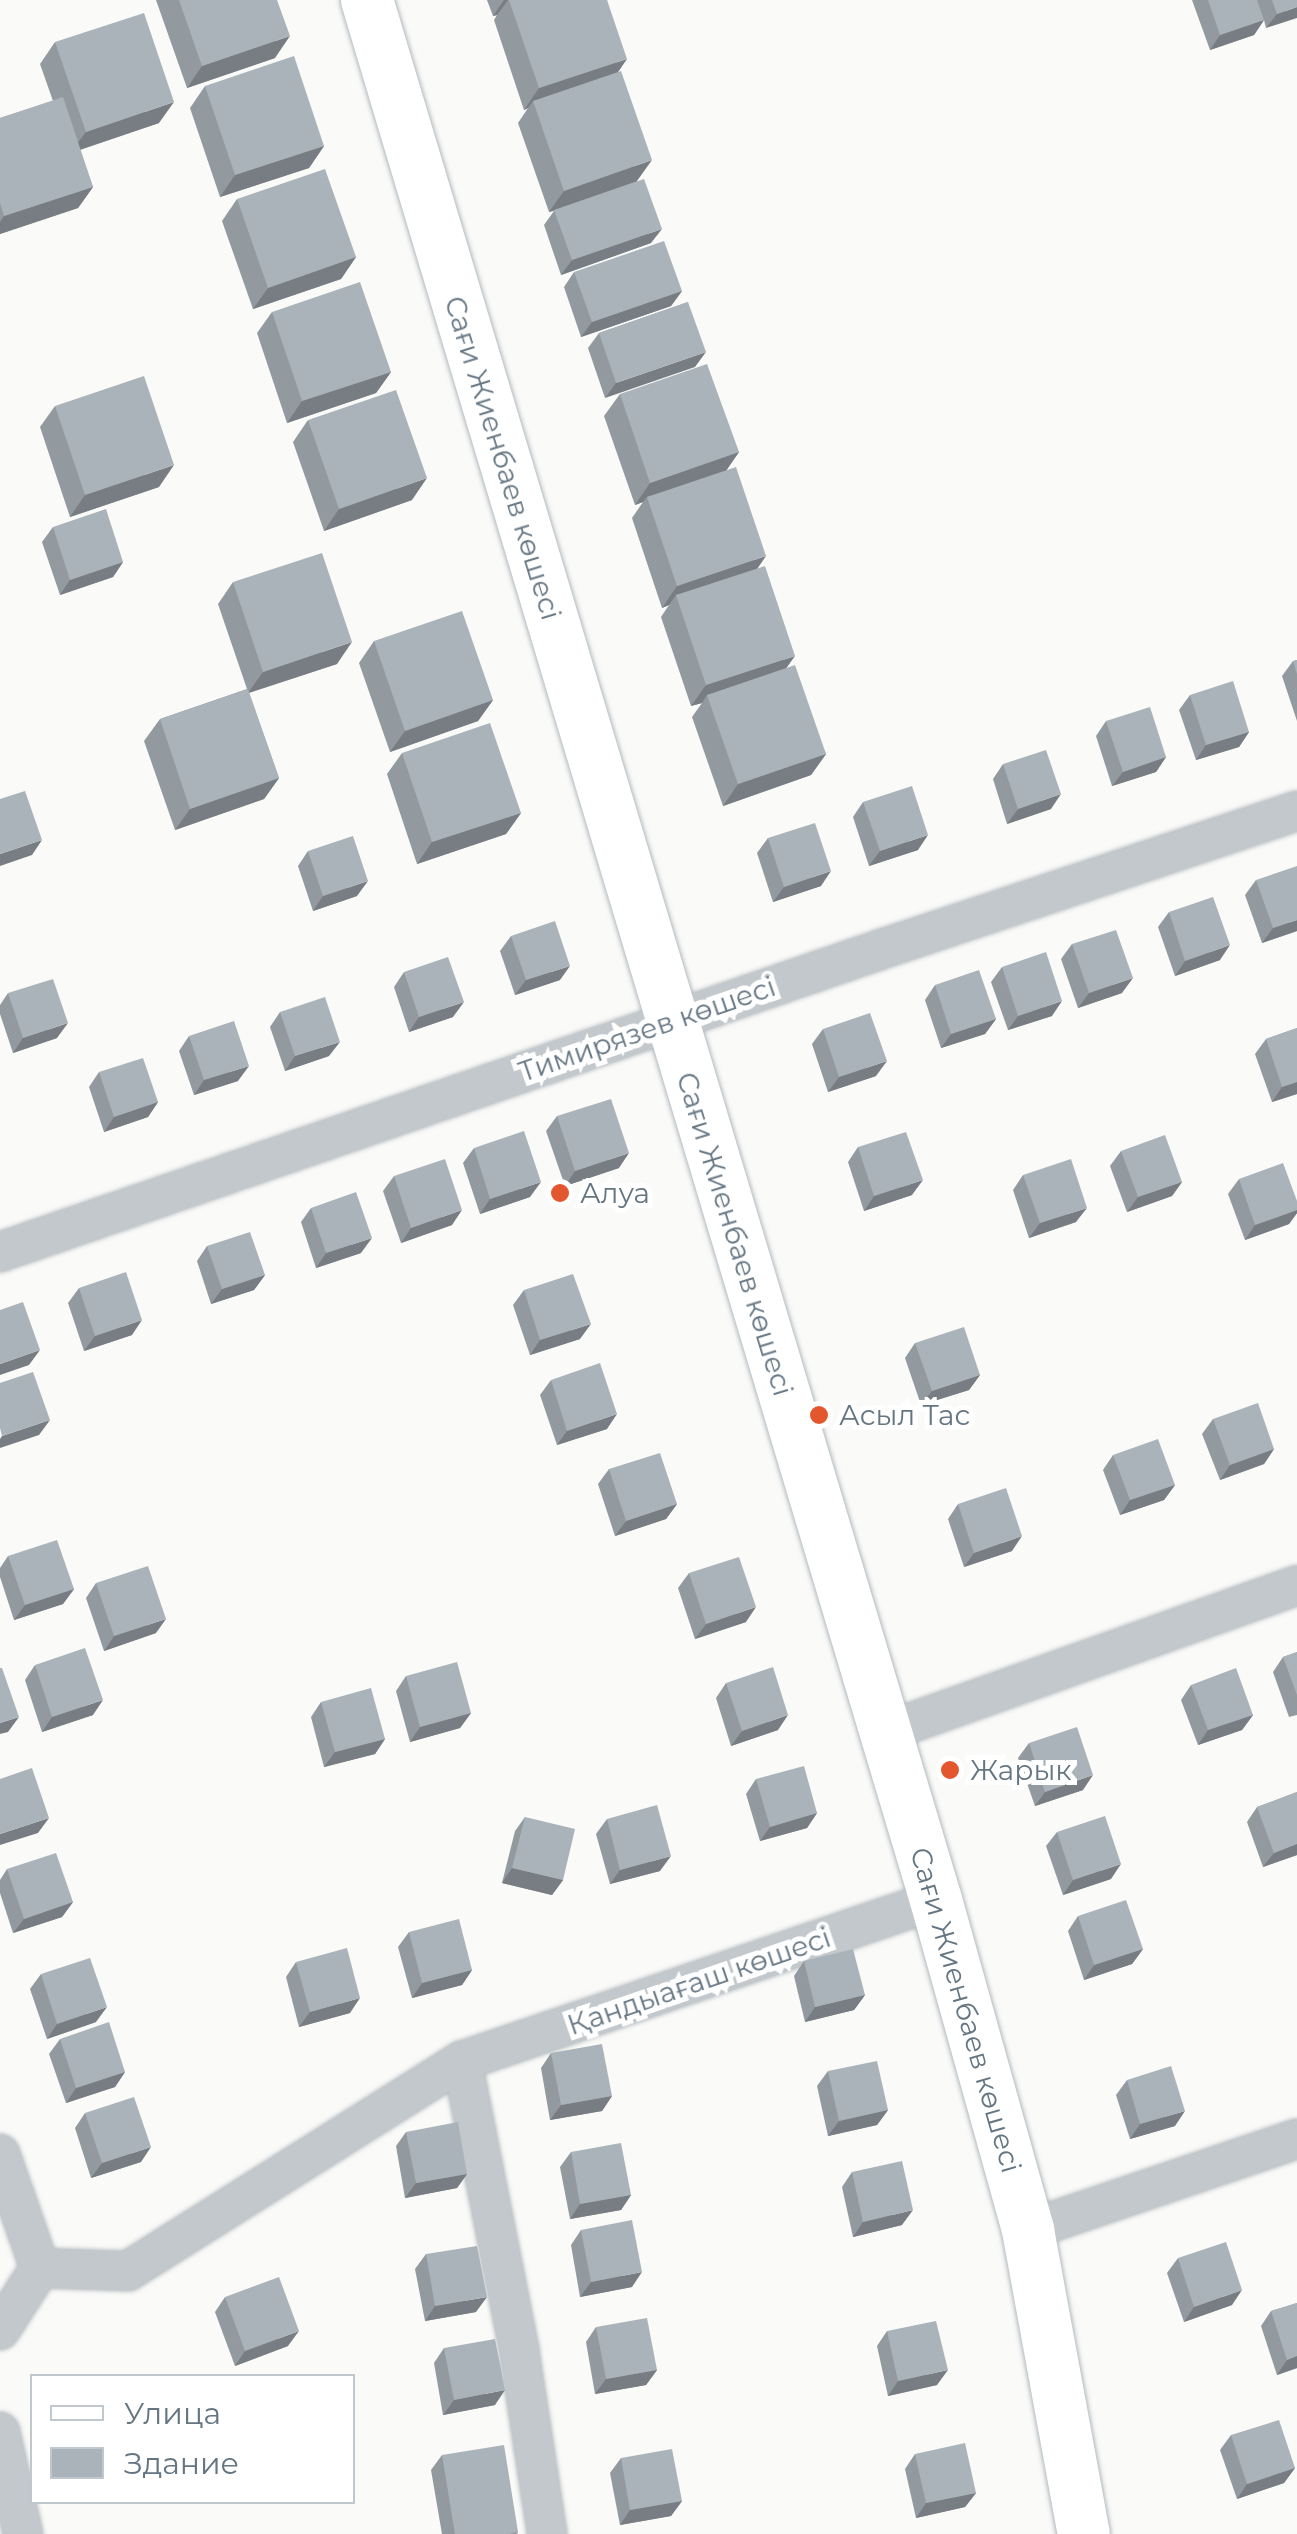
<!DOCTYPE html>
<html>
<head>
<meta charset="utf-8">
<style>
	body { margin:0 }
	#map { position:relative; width:1297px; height:2534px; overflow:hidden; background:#fafaf8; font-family:Montserrat,sans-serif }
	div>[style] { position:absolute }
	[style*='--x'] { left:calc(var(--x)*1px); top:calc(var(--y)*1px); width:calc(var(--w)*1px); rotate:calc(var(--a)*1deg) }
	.roads { filter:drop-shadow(0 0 2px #b3babf) drop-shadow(0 0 2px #b3babf) }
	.street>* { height:38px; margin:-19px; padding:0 19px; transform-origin:19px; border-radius:19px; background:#c3c8cc }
	.secondary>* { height:52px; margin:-26px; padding:0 26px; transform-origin:26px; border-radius:26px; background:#fff }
	.wall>* { inset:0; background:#929a9f }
	.shaded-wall>* { inset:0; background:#777d82 }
	.building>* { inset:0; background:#aab3b9 }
	.dots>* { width:28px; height:28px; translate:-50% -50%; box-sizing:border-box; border:5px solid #fff; border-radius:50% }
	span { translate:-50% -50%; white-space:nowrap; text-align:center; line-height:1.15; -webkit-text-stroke:10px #fff; paint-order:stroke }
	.street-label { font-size:28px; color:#657683 }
	.poi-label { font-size:28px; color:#657683 }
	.left { translate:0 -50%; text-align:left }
	.legend { position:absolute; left:30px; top:2374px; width:325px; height:130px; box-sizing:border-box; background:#fff; border:2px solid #c1c8cd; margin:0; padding:12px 18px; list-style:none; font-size:30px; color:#657683 }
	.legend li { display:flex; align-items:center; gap:20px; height:50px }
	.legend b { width:50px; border:2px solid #c1c8cd }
</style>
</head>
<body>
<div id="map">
	<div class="roads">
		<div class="street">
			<div style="--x:0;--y:1252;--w:933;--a:-18.96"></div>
			<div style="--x:882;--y:949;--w:437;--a:-18.4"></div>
			<div style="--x:885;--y:1732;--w:437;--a:-19.6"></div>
			<div style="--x:462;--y:2061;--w:295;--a:78.8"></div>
			<div style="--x:519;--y:2350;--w:186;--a:81.3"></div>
			<div style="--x:0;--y:2154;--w:121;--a:70.7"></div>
			<div style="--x:1028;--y:2230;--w:284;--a:-18.7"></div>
			<div style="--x:40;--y:2268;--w:88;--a:2"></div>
			<div style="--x:128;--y:2271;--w:395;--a:-32.2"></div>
			<div style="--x:462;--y:2061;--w:501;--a:-18.76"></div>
			<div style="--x:0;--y:2330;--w:74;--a:-57.2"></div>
			<div style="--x:0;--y:2432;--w:105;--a:77.3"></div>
		</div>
		<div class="secondary">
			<div style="--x:367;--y:0;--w:1983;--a:73.33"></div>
			<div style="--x:936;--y:1900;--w:343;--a:74.4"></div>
			<div style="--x:1028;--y:2230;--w:309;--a:79.6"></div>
		</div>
	</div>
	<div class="wall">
		<div style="clip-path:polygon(156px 0,277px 0,275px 58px,187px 88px)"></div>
		<div style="clip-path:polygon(487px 0,607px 0,618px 72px,637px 181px,651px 243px,561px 275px,544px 225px,554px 211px,549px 212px,518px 123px,528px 108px,524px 110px,494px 20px,497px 15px,493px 16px)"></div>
		<div style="clip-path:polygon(1192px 0,1297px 0,1266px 28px,1264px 20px,1254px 35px,1210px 50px)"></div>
		<div style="clip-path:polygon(55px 42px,159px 123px,80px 150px,93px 187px,78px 208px,0 234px,0 118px,53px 101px,40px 64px)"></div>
		<div style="clip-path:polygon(205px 86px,324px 146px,309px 168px,220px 197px,190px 108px)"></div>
		<div style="clip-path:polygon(237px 199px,356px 257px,341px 279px,253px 309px,222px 221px)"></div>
		<div style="clip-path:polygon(574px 272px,682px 291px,671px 306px,581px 337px,564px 287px)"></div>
		<div style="clip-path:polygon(688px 302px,605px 398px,588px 348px,599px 333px)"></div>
		<div style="clip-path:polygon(272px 312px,391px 372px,376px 393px,287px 423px,257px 333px)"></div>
		<div style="clip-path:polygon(620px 394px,739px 452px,726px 470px,786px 668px,826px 754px,811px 775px,723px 806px,692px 717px,702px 703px,691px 706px,661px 617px,669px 605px,662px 608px,632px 518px,643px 502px,635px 505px,604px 416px)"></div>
		<div style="clip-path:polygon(55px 406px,159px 487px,70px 517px,40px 427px)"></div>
		<div style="clip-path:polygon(308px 420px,412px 500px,324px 531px,293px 442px)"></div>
		<div style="clip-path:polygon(53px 527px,123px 562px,113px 577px,60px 595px,42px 542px)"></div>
		<div style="clip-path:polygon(233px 582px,337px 664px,249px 693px,279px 778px,264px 799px,175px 830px,144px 741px,160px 719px,247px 689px,218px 604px)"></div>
		<div style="clip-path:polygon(374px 641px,493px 700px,478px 721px,390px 752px,359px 663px)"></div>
		<div style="clip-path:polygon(1297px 660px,1297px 721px,1282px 676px,1293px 661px)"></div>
		<div style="clip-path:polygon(1190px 695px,1249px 732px,1239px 747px,1196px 760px,1179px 710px)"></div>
		<div style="clip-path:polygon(1106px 721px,1166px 757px,1156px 772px,1112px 786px,1096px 736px)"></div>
		<div style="clip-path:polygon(402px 753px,521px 813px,506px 834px,417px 864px,387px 774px)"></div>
		<div style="clip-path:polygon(1003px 764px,1051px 809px,1007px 824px,993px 779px)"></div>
		<div style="clip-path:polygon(863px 802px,918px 850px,869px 866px,853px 817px)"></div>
		<div style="clip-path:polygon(768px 838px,821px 886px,773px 902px,757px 853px)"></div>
		<div style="clip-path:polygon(308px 851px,357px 896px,313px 911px,298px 866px)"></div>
		<div style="clip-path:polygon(1256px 880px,1297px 931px,1262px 943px,1245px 895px)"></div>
		<div style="clip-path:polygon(1169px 912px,1220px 960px,1175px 976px,1158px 927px)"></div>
		<div style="clip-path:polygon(511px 936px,560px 980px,515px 995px,500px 951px)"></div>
		<div style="clip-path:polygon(1072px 944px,1122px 993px,1078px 1008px,1061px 959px)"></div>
		<div style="clip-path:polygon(1002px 967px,1052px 1016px,1008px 1030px,991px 982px)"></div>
		<div style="clip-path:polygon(404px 972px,453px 1017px,409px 1032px,394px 987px)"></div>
		<div style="clip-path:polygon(935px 985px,996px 1019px,985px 1034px,941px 1048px,925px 1000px)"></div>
		<div style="clip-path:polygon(8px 993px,57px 1038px,13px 1053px,0 1014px,0 1005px)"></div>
		<div style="clip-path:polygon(280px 1012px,329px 1056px,285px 1071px,270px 1027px)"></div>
		<div style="clip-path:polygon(1297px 1028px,1297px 1094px,1272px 1102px,1255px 1054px,1266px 1039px)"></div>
		<div style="clip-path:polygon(823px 1029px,876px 1076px,828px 1092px,812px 1044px)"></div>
		<div style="clip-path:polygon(189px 1036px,238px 1081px,194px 1095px,179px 1051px)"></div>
		<div style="clip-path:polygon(99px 1072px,158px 1102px,148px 1117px,104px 1132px,89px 1087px)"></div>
		<div style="clip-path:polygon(557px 1116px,619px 1168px,565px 1186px,546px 1131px)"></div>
		<div style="clip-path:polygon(858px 1147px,912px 1195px,864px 1211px,848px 1162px)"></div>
		<div style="clip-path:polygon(474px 1148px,530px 1197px,480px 1214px,463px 1163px)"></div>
		<div style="clip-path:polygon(1121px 1151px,1182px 1182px,1172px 1196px,1127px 1212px,1110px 1166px)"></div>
		<div style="clip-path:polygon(1023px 1175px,1076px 1222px,1029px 1238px,1013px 1190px)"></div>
		<div style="clip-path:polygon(394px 1176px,452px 1225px,401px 1243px,383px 1191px)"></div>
		<div style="clip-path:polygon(1239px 1179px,1297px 1201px,1297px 1213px,1289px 1224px,1245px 1240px,1228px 1194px)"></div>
		<div style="clip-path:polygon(311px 1208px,361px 1253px,316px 1268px,301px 1222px)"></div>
		<div style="clip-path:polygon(207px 1246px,265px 1275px,254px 1290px,211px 1304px,197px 1261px)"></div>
		<div style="clip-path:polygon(79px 1288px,132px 1335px,84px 1351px,68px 1303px)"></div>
		<div style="clip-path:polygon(524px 1290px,580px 1339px,530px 1355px,513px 1305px)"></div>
		<div style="clip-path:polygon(915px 1343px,980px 1375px,969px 1390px,921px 1405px,905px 1358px)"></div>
		<div style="clip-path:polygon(551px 1380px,607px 1429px,557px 1445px,540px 1395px)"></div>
		<div style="clip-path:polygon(1213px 1419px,1274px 1449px,1264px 1464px,1220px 1480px,1202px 1434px)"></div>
		<div style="clip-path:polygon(1113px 1455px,1175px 1485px,1164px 1500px,1120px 1515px,1103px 1470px)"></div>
		<div style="clip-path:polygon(609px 1469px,677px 1504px,666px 1519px,615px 1536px,598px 1484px)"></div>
		<div style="clip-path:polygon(958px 1504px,1012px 1551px,964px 1567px,948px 1519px)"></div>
		<div style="clip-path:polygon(8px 1556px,74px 1589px,63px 1604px,14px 1620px,0 1577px,0 1568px)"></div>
		<div style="clip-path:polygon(689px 1573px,746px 1622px,695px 1639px,678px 1588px)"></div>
		<div style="clip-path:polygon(96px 1583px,156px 1633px,104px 1651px,86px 1598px)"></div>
		<div style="clip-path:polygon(1297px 1652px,1297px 1715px,1289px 1717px,1273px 1672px,1283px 1657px)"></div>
		<div style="clip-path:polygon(35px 1665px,93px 1715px,42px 1732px,25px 1680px)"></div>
		<div style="clip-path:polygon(406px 1676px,471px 1713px,460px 1728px,410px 1742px,396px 1691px)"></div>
		<div style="clip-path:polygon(726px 1683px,778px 1730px,731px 1746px,716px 1698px)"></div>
		<div style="clip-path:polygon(1191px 1685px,1253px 1715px,1242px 1730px,1198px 1745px,1181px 1700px)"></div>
		<div style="clip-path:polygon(321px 1702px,385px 1739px,375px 1754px,324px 1767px,311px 1717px)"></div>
		<div style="clip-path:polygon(1029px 1743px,1083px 1790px,1035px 1806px,1018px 1758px)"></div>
		<div style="clip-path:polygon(756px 1779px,817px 1813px,807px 1828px,760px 1841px,746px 1794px)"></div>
		<div style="clip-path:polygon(1297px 1792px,1297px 1855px,1263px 1867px,1247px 1822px,1257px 1807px)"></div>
		<div style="clip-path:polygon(525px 1817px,563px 1880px,552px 1895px,502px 1883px,515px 1831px)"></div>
		<div style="clip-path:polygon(607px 1819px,660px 1871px,610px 1884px,596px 1834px)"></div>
		<div style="clip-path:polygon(1057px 1832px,1111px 1879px,1063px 1895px,1046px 1846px)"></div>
		<div style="clip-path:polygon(7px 1869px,73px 1902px,62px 1917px,13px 1933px,0 1893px,0 1880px)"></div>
		<div style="clip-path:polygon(1078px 1916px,1143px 1949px,1132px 1964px,1084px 1980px,1068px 1931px)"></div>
		<div style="clip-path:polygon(409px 1932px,472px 1970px,462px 1985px,412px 1998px,398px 1947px)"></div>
		<div style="clip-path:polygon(804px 1961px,865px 1995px,854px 2010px,805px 2022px,794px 1976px)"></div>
		<div style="clip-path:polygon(296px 1962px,350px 2013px,299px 2027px,286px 1977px)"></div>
		<div style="clip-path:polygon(41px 1974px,96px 2022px,47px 2039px,30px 1989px)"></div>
		<div style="clip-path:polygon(60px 2039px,125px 2072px,115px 2087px,66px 2103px,49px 2054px)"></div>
		<div style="clip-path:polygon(551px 2053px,612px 2096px,602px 2111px,550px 2120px,541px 2068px)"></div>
		<div style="clip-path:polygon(828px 2071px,888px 2110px,877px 2125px,828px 2136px,817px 2086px)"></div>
		<div style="clip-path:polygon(1127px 2080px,1175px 2126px,1130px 2139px,1116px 2095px)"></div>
		<div style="clip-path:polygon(85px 2113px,141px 2162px,91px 2178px,75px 2128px)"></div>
		<div style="clip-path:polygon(406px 2132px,467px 2174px,457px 2188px,405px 2198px,396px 2146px)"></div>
		<div style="clip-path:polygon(571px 2152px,631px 2195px,621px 2210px,570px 2219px,560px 2167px)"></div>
		<div style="clip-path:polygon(852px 2172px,902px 2225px,853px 2237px,842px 2187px)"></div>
		<div style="clip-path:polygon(581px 2230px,632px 2287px,580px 2297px,571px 2245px)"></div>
		<div style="clip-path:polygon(426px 2254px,476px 2312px,425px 2321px,415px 2269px)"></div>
		<div style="clip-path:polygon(1178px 2258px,1232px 2305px,1184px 2322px,1167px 2273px)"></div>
		<div style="clip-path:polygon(225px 2297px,288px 2346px,235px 2366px,215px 2312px)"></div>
		<div style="clip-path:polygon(1297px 2303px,1297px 2368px,1277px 2375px,1261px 2326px,1271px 2311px)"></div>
		<div style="clip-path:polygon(596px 2327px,657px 2370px,646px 2385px,595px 2394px,586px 2342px)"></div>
		<div style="clip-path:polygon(887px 2331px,937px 2385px,888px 2396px,877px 2346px)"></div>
		<div style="clip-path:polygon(444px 2348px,495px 2405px,443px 2415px,434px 2363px)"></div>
		<div style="clip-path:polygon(1231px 2435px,1295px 2468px,1284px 2483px,1237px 2499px,1220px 2450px)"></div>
		<div style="clip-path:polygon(915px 2454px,976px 2493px,965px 2507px,916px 2518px,905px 2469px)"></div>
		<div style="clip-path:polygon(442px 2455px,518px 2532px,517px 2534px,442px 2534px,431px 2470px)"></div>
		<div style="clip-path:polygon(621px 2458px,682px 2501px,671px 2516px,620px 2525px,610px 2473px)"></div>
	</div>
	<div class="shaded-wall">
		<div style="clip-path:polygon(504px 0,508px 0,497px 15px,493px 16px)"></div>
		<div style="clip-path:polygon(1297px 7px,1297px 18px,1266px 28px,1277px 14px)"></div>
		<div style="clip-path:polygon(1264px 20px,1254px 35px,1210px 50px,1220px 35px)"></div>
		<div style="clip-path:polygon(290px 36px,275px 58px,187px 88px,202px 66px)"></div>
		<div style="clip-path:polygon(627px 59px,612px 81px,533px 101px,528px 108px,524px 110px,539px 88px)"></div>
		<div style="clip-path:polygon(174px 102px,159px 123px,70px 153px,86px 132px)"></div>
		<div style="clip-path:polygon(324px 146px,309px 168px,220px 197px,235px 175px)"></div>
		<div style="clip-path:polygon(652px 160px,637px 181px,549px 212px,564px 191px)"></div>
		<div style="clip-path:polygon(93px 187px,78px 208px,0 234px,0 222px,4px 216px)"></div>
		<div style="clip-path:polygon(662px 229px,651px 243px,561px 275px,572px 260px)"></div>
		<div style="clip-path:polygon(356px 257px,341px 279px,253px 309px,268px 288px)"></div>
		<div style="clip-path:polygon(682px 291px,671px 306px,581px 337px,592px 322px)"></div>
		<div style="clip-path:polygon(706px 352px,695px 367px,605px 398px,616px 383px)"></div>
		<div style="clip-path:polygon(391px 372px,376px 393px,287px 423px,302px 401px)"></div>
		<div style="clip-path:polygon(739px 452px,724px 474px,647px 497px,643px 502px,635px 505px,650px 483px)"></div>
		<div style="clip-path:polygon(174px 465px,159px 487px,70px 517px,85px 495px)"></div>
		<div style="clip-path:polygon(427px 478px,412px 500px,324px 531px,339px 509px)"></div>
		<div style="clip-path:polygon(766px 556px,751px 578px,676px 595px,669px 605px,662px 608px,677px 586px)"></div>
		<div style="clip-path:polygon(123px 562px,113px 577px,60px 595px,70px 580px)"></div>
		<div style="clip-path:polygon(352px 642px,337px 664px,248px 693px,263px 672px)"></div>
		<div style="clip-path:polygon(795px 656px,780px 677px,707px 695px,702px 703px,691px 706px,706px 685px)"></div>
		<div style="clip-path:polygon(493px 700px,478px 721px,390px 752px,405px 731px)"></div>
		<div style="clip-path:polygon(1249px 732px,1239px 747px,1196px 760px,1206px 745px)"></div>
		<div style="clip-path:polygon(826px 754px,811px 775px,723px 806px,738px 784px)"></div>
		<div style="clip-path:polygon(1166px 757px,1156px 772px,1112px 786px,1123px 772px)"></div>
		<div style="clip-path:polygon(279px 778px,264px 799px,175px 830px,190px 809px)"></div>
		<div style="clip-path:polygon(1061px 794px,1051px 809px,1007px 824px,1018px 809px)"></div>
		<div style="clip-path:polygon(521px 813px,506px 834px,417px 864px,432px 842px)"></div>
		<div style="clip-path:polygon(928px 835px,918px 850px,869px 866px,880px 851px)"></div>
		<div style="clip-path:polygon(42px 840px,32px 855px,0 866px,0 854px)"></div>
		<div style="clip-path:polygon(831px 871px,821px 886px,773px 902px,784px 887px)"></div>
		<div style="clip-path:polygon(368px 881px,357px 896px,313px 911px,323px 896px)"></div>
		<div style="clip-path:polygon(1297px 920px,1297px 931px,1262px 943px,1273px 928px)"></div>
		<div style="clip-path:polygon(1230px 945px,1220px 960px,1175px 976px,1185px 961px)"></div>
		<div style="clip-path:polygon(570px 966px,560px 980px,515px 995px,526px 980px)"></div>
		<div style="clip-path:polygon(1133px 978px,1122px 993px,1078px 1008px,1089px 993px)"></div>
		<div style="clip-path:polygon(1062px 1001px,1052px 1016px,1008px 1030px,1018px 1016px)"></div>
		<div style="clip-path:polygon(464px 1002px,453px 1017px,409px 1032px,419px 1017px)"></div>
		<div style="clip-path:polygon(996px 1019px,985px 1034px,941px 1048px,951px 1034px)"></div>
		<div style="clip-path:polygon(68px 1023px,57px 1038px,13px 1053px,23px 1038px)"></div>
		<div style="clip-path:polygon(340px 1042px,329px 1056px,285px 1071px,295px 1056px)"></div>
		<div style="clip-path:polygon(887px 1061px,876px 1076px,828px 1092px,839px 1077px)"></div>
		<div style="clip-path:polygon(249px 1066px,238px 1081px,194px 1095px,204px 1080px)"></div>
		<div style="clip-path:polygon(1297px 1082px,1297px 1094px,1272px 1102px,1282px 1087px)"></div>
		<div style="clip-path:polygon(158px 1102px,148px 1117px,104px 1132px,114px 1117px)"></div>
		<div style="clip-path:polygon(629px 1153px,619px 1168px,565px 1186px,575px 1171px)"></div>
		<div style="clip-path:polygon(923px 1180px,912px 1195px,864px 1211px,874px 1196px)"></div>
		<div style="clip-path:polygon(541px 1182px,530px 1197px,480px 1214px,490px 1199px)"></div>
		<div style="clip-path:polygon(1182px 1182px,1172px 1196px,1127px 1212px,1138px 1197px)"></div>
		<div style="clip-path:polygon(1087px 1208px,1076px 1222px,1029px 1238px,1040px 1223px)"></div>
		<div style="clip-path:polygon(462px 1210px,452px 1225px,401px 1243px,411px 1228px)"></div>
		<div style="clip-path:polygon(1297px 1210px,1297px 1213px,1289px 1224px,1245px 1240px,1255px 1225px)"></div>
		<div style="clip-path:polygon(372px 1238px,361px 1253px,316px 1268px,326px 1253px)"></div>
		<div style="clip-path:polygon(265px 1275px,254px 1290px,211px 1304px,222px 1289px)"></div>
		<div style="clip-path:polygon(142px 1320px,132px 1335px,84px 1351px,95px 1336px)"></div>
		<div style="clip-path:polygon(591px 1324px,580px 1339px,530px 1355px,540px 1340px)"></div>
		<div style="clip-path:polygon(40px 1350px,29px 1365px,0 1375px,0 1364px)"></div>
		<div style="clip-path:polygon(980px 1375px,969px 1390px,921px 1405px,932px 1391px)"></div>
		<div style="clip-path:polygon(617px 1414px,607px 1429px,557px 1445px,567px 1431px)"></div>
		<div style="clip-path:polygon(50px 1420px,39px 1435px,0 1448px,0 1439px,2px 1436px)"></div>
		<div style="clip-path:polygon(1274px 1449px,1264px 1464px,1220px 1480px,1230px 1465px)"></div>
		<div style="clip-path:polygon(1175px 1485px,1164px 1500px,1120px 1515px,1130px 1500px)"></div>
		<div style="clip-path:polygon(677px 1504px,666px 1519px,615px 1536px,626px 1521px)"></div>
		<div style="clip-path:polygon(1022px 1536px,1012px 1551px,964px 1567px,974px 1553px)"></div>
		<div style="clip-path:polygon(74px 1589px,63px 1604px,14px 1620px,25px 1605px)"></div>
		<div style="clip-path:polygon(756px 1607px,746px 1622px,695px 1639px,706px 1624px)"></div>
		<div style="clip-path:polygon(166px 1619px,156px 1633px,104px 1651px,114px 1636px)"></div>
		<div style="clip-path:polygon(103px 1700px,93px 1715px,42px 1732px,52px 1717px)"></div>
		<div style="clip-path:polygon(471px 1713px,460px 1728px,410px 1742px,420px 1727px)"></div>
		<div style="clip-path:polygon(788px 1715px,778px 1730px,731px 1746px,742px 1731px)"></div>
		<div style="clip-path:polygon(1253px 1715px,1242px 1730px,1198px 1745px,1208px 1730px)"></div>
		<div style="clip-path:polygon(19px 1717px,8px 1732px,0 1734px,0 1723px)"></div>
		<div style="clip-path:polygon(385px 1739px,375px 1754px,324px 1767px,335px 1752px)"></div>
		<div style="clip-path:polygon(1093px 1775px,1083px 1790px,1035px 1806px,1045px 1792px)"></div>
		<div style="clip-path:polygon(817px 1813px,807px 1828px,760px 1841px,770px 1827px)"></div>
		<div style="clip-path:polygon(49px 1818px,38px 1833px,0 1845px,0 1834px)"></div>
		<div style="clip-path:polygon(1297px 1844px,1297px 1855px,1263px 1867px,1274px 1853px)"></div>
		<div style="clip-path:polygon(671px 1856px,660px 1871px,610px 1884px,620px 1870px)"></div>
		<div style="clip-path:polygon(1121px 1864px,1111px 1879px,1063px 1895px,1073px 1880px)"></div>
		<div style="clip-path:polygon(512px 1868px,563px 1880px,552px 1895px,502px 1883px)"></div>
		<div style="clip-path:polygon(73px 1902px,62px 1917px,13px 1933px,24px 1919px)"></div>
		<div style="clip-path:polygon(1143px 1949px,1132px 1964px,1084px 1980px,1094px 1965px)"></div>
		<div style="clip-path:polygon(472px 1970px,462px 1985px,412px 1998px,422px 1983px)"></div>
		<div style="clip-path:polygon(865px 1995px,854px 2010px,805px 2022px,815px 2007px)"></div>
		<div style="clip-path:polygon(360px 1998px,350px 2013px,299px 2027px,310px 2012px)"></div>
		<div style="clip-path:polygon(107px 2007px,96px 2022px,47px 2039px,57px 2024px)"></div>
		<div style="clip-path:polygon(125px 2072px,115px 2087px,66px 2103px,76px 2088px)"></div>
		<div style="clip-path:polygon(612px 2096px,602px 2111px,550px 2120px,561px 2105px)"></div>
		<div style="clip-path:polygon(888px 2110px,877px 2125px,828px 2136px,839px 2121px)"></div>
		<div style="clip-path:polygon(1185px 2111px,1175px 2126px,1130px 2139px,1140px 2124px)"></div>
		<div style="clip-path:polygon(151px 2147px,141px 2162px,91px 2178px,102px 2163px)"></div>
		<div style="clip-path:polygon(467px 2174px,457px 2188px,405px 2198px,416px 2183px)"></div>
		<div style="clip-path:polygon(631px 2195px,621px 2210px,570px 2219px,580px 2204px)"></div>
		<div style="clip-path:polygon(913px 2210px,902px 2225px,853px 2237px,863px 2222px)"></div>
		<div style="clip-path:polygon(642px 2272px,632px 2287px,580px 2297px,591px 2282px)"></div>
		<div style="clip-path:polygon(1242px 2290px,1232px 2305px,1184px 2322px,1194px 2307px)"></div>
		<div style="clip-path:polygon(487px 2297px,476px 2312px,425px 2321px,435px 2306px)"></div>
		<div style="clip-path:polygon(299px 2331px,288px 2346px,235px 2366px,245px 2351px)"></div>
		<div style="clip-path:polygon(1297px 2356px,1297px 2368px,1277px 2375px,1287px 2360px)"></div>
		<div style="clip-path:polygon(657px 2370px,646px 2385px,595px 2394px,606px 2379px)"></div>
		<div style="clip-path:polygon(948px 2370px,937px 2385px,888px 2396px,898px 2381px)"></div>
		<div style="clip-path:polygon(505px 2390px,495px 2405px,443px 2415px,454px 2400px)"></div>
		<div style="clip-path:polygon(1295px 2468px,1284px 2483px,1237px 2499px,1247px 2484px)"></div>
		<div style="clip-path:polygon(976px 2493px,965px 2507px,916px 2518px,926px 2503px)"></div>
		<div style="clip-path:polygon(682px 2501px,671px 2516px,620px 2525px,630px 2510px)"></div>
	</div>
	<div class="building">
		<div style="clip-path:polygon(179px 0,277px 0,290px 36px,202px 66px)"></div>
		<div style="clip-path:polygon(509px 0,607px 0,627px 59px,539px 88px)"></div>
		<div style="clip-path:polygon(1208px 0,1257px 0,1264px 20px,1220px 35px)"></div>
		<div style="clip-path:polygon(1272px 0,1297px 0,1297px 7px,1277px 14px)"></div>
		<div style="clip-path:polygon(144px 13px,174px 102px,86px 132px,55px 42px)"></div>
		<div style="clip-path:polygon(294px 56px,324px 146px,235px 175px,205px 86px)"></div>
		<div style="clip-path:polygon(621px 71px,652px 160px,564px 191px,533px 101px)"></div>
		<div style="clip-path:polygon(63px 97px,93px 187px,4px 216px,0 203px,0 118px)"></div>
		<div style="clip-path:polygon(325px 169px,356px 257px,268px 288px,237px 199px)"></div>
		<div style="clip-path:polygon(644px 179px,662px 229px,572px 260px,554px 210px)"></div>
		<div style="clip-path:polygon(664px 241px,682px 291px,592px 322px,574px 272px)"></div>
		<div style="clip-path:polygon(360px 282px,391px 372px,302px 401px,272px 312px)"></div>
		<div style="clip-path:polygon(688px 302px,706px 352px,616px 383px,599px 333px)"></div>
		<div style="clip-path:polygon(707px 364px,739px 452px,650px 483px,620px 394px)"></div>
		<div style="clip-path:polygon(144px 376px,174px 465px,85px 495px,55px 406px)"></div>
		<div style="clip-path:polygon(396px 390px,427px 478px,339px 509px,308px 420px)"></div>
		<div style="clip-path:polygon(736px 467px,766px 556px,677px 586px,647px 497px)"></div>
		<div style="clip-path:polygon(106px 509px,123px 562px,70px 580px,53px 527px)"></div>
		<div style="clip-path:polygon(322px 553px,352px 642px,263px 672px,233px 582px)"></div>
		<div style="clip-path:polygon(765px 566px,795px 656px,706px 685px,676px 595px)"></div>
		<div style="clip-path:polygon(462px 611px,493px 700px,405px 731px,374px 641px)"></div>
		<div style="clip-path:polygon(1297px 660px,1297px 674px,1293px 661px)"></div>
		<div style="clip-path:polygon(795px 665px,826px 754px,738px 784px,707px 695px)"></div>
		<div style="clip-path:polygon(1233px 681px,1249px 732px,1206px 745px,1190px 695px)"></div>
		<div style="clip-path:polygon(248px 689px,279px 778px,190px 809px,160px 719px)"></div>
		<div style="clip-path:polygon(1150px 707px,1166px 757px,1123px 772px,1106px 721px)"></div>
		<div style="clip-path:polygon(490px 723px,521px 813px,432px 842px,402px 753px)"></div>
		<div style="clip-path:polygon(1046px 750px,1061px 794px,1018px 809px,1003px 764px)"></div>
		<div style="clip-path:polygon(912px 786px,928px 835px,880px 851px,863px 802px)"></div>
		<div style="clip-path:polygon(25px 791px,42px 840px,0 854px,0 799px)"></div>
		<div style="clip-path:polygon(815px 823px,831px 871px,784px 887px,768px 838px)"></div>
		<div style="clip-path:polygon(353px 836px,368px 881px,323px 896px,308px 851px)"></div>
		<div style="clip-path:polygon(1297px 866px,1297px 920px,1273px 928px,1256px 880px)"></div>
		<div style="clip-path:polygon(1213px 897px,1230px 945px,1185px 961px,1169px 912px)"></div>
		<div style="clip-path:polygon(555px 921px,570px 966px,526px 980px,511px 936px)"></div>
		<div style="clip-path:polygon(1116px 930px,1133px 978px,1089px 993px,1072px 944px)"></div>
		<div style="clip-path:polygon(1046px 952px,1062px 1001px,1018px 1016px,1002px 967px)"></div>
		<div style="clip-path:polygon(448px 957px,464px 1002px,419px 1017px,404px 972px)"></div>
		<div style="clip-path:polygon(979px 970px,996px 1019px,951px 1034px,935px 985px)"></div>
		<div style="clip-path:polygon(53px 979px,68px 1023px,23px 1038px,8px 993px)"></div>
		<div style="clip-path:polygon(325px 997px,340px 1042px,295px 1056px,280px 1012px)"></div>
		<div style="clip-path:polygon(870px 1013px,887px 1061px,839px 1077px,823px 1029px)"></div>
		<div style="clip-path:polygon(234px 1021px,249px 1066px,204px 1080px,189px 1036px)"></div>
		<div style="clip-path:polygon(1297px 1028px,1297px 1082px,1282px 1087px,1266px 1039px)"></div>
		<div style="clip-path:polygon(143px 1058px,158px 1102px,114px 1117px,99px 1072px)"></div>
		<div style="clip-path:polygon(611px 1099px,629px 1153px,575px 1171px,557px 1116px)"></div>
		<div style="clip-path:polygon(524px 1131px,541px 1182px,490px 1199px,474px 1148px)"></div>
		<div style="clip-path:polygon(906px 1132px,923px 1180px,874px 1196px,858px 1147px)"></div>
		<div style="clip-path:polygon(1165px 1135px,1182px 1182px,1138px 1197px,1121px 1151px)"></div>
		<div style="clip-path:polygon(445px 1159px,462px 1210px,411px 1228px,394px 1176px)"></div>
		<div style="clip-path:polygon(1071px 1159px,1087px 1208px,1040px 1223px,1023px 1175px)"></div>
		<div style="clip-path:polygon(1283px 1163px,1297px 1201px,1297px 1210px,1255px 1225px,1239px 1179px)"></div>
		<div style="clip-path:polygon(356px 1192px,372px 1238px,326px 1253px,311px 1208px)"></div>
		<div style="clip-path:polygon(250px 1232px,265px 1275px,222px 1289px,207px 1246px)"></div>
		<div style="clip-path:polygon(126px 1272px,142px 1320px,95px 1336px,79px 1288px)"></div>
		<div style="clip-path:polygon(573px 1274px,591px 1324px,540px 1340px,524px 1290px)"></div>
		<div style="clip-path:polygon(23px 1302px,40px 1350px,0 1364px,0 1310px)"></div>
		<div style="clip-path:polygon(964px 1327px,980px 1375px,932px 1391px,915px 1343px)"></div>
		<div style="clip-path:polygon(600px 1363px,617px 1414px,567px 1431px,551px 1380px)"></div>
		<div style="clip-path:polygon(33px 1372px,50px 1420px,2px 1436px,0 1428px,0 1383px)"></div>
		<div style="clip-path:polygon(1258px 1403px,1274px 1449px,1230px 1465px,1213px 1419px)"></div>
		<div style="clip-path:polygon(1158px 1439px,1175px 1485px,1130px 1500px,1113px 1455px)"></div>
		<div style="clip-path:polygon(660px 1453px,677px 1504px,626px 1521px,609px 1469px)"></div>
		<div style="clip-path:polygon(1006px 1488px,1022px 1536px,974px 1553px,958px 1504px)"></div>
		<div style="clip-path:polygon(57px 1540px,74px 1589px,25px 1605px,8px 1556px)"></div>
		<div style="clip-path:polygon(739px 1557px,756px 1607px,706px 1624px,689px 1573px)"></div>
		<div style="clip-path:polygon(148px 1566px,166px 1619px,114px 1636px,96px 1583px)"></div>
		<div style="clip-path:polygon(85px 1648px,103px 1700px,52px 1717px,35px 1665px)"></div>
		<div style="clip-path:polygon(1297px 1652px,1297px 1695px,1283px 1657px)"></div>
		<div style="clip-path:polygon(457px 1662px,471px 1713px,420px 1727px,406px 1676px)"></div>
		<div style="clip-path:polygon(773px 1667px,788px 1715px,742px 1731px,726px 1683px)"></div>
		<div style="clip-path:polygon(0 1668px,2px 1668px,19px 1717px,0 1723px)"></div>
		<div style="clip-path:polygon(1236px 1668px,1253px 1715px,1208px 1730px,1191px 1685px)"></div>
		<div style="clip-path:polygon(371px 1688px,385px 1739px,335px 1752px,321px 1702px)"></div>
		<div style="clip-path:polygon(1077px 1727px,1093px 1775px,1045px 1792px,1029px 1743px)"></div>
		<div style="clip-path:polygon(804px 1766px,817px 1813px,770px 1827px,756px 1779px)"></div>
		<div style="clip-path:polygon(32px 1768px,49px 1818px,0 1834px,0 1779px)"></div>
		<div style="clip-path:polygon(1297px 1792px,1297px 1844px,1274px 1853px,1257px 1807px)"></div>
		<div style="clip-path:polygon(657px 1805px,671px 1856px,620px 1870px,607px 1819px)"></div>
		<div style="clip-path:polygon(1105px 1816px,1121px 1864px,1073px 1880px,1057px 1832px)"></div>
		<div style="clip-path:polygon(525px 1817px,575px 1829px,563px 1880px,512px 1868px)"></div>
		<div style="clip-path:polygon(56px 1853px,73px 1902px,24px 1919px,7px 1869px)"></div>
		<div style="clip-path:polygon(1126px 1900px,1143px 1949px,1094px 1965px,1078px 1916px)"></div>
		<div style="clip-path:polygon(459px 1919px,472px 1970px,422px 1983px,409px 1932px)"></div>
		<div style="clip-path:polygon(347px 1948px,360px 1998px,310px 2012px,296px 1962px)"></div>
		<div style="clip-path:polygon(853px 1949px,865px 1995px,815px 2007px,804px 1961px)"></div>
		<div style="clip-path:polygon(90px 1958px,107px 2007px,57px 2024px,41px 1974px)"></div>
		<div style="clip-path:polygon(109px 2022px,125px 2072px,76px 2088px,60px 2039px)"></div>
		<div style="clip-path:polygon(602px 2044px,612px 2096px,561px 2105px,551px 2053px)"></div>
		<div style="clip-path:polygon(877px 2061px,888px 2110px,839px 2121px,828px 2071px)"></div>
		<div style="clip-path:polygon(1171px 2066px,1185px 2111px,1140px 2124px,1127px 2080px)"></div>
		<div style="clip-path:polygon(134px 2097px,151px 2147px,102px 2163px,85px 2113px)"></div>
		<div style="clip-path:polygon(458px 2122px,467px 2174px,416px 2183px,406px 2132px)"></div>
		<div style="clip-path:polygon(621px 2143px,631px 2195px,580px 2204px,571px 2152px)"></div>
		<div style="clip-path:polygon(902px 2161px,913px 2210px,863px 2222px,852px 2172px)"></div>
		<div style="clip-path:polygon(632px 2220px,642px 2272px,591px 2282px,581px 2230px)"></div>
		<div style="clip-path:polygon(1226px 2242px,1242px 2290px,1194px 2307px,1178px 2258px)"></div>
		<div style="clip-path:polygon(477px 2246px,487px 2297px,435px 2306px,426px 2254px)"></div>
		<div style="clip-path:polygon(279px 2277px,299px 2331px,245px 2351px,225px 2297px)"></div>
		<div style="clip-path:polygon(1297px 2303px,1297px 2356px,1287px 2360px,1271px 2311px)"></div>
		<div style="clip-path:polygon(647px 2318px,657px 2370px,606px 2379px,596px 2327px)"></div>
		<div style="clip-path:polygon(936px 2321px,948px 2370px,898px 2381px,887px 2331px)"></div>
		<div style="clip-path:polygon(495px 2339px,505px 2390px,454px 2400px,444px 2348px)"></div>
		<div style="clip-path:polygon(1279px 2420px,1295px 2468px,1247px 2484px,1231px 2435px)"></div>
		<div style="clip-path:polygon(965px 2443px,976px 2493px,926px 2503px,915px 2454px)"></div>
		<div style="clip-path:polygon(504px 2445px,518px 2532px,509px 2534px,455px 2534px,442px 2455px)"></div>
		<div style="clip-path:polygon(672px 2449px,682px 2501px,630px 2510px,621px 2458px)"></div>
	</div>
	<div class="dots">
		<div style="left:560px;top:1193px;background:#e4572e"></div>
		<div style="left:819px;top:1415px;background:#e4572e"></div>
		<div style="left:950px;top:1770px;background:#e4572e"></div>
	</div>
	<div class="street-label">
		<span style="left:503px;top:458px;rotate:73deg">Сағи Жиенбаев көшесі</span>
		<span style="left:647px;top:1029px;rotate:-19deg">Тимирязев көшесі</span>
		<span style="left:735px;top:1234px;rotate:73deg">Сағи Жиенбаев көшесі</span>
		<span style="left:699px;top:1981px;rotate:-19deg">Қандыағаш көшесі</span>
		<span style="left:966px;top:2010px;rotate:74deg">Сағи Жиенбаев көшесі</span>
	</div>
	<div class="poi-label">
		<span class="left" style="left:580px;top:1193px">Алуа</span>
		<span class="left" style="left:839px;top:1415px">Асыл Тас</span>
		<span class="left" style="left:970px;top:1770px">Жарык</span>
	</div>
	<ul class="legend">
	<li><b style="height:12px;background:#fff"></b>Улица</li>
	<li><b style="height:28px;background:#aab3b9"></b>Здание</li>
	</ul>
</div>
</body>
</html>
